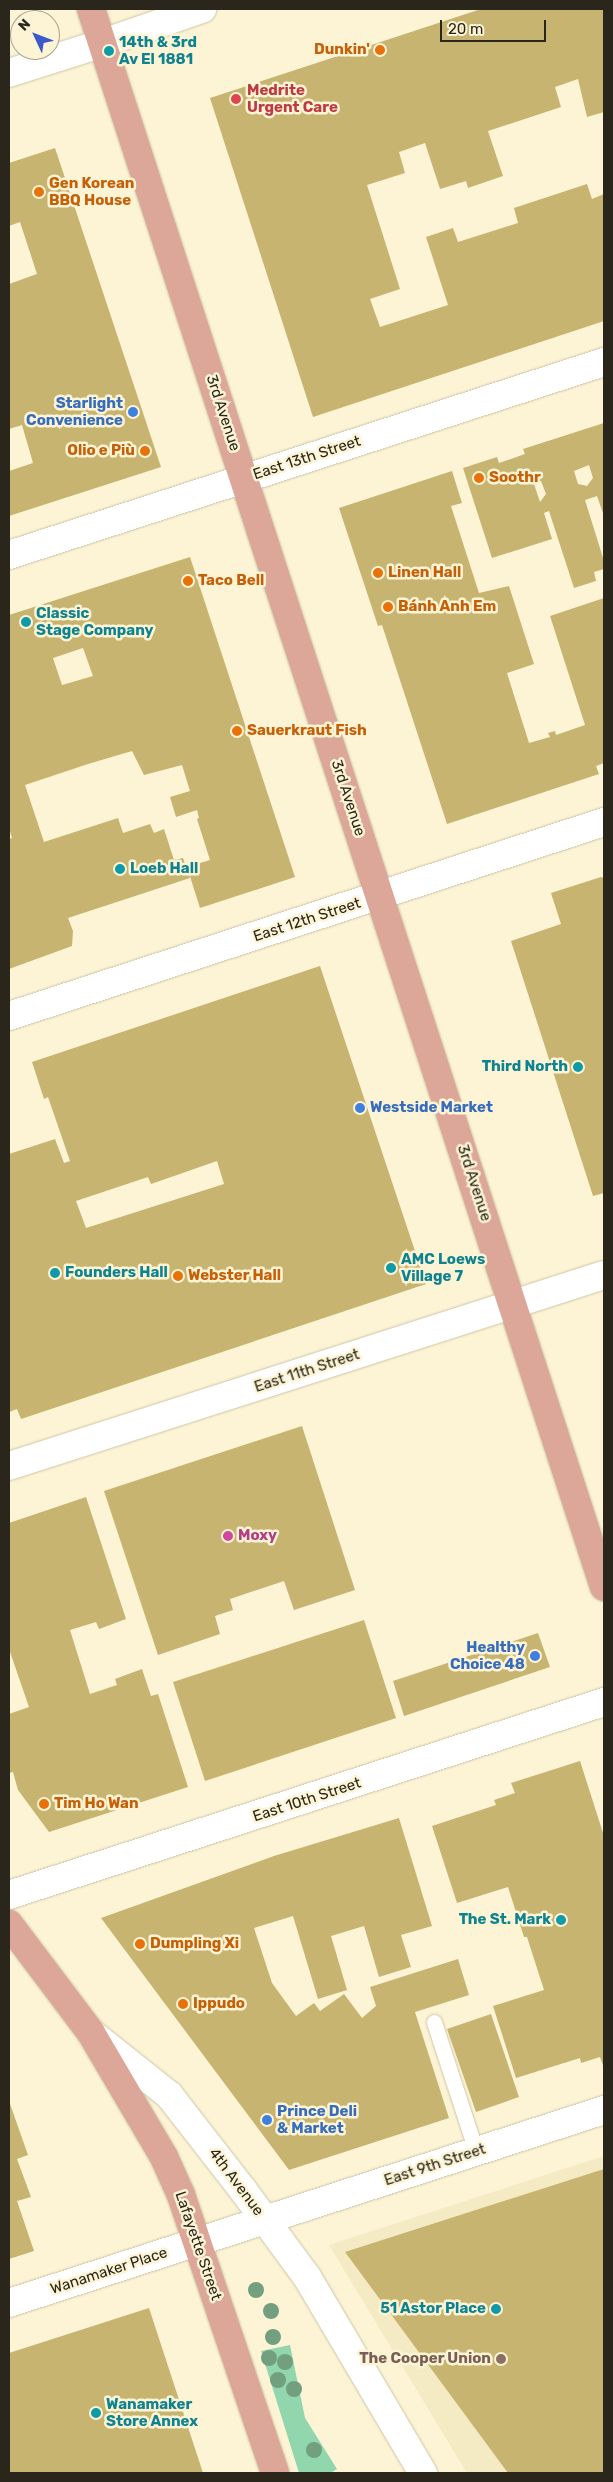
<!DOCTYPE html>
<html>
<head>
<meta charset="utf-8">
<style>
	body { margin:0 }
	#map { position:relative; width:613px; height:2482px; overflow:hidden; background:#fcf4d5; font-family:Rubik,sans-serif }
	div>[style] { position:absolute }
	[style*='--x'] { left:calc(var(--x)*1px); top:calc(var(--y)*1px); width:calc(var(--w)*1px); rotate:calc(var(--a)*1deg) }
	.built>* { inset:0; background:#f4eac3 }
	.forest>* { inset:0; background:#91d6ad }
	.building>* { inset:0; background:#c7b470 }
	.roads { filter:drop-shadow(0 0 1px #cdc5a7) drop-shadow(0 0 1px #cdc5a7) }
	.lane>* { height:15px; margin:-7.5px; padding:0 7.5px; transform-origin:7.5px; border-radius:7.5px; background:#fff }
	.street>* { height:28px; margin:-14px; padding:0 14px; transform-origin:14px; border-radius:14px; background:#fff }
	.secondary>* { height:28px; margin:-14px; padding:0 14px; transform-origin:14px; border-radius:14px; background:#fff }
	.primary>* { height:28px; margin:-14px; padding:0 14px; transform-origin:14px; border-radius:14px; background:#dca698 }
	.trees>* { width:16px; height:16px; margin:-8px; border-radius:50%; background:#729f7e }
	.dots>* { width:14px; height:14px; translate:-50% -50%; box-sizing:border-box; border:2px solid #fcf4d5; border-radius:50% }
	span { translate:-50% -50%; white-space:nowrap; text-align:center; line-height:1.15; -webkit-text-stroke:5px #fcf4d5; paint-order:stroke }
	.culture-label { font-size:15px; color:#0d838f; font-weight:700 }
	.left { translate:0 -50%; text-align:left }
	.right { translate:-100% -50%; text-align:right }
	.food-label { font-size:15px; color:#c56008; font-weight:700 }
	.health-label { font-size:15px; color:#be3a42; font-weight:700 }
	.shop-label { font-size:15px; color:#366cbe; font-weight:700 }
	.street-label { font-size:15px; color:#2a261b }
	.hotel-label { font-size:15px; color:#b23c85; font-weight:700 }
	.education-label { font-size:15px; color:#785e54; font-weight:700 }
	.frame { position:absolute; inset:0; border:10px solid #2a261b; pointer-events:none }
	.north { position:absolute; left:10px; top:10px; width:50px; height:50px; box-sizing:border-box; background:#fcf4d5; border:1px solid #a8a28b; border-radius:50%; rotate:313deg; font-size:14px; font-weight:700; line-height:20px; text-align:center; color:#2a261b }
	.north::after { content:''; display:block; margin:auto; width:18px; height:22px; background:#3b59cb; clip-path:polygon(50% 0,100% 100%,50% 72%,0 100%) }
	.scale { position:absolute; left:440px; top:20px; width:106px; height:22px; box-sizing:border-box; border:2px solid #2a261b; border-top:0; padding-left:6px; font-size:15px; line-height:18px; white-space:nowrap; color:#2a261b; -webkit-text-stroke:4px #fcf4d5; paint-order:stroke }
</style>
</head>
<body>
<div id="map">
	<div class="built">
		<div style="clip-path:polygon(604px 2156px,604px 2473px,467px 2473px,329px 2245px)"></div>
	</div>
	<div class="forest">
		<div style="clip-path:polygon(290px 2345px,305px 2418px,337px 2469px,330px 2473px,299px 2473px,261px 2351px)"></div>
	</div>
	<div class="building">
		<div style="clip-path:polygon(481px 9px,604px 9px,604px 112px,587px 117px,578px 79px,555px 87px,561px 107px,488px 131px,503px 176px,468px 188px,466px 181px,440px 189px,425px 143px,399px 152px,405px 173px,367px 185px,400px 289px,370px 299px,380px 327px,448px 305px,426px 237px,453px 228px,458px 242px,518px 223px,514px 208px,587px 184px,592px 199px,604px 194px,604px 321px,313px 417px,210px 98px)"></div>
		<div style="clip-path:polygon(55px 148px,161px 467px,9px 516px,9px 471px,33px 463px,22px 425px,9px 429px,9px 284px,37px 274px,20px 222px,9px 226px,9px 163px)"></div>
		<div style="clip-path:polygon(evenodd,604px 423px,604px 516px,597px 496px,585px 500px,604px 561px,604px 569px,594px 572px,596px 581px,574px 588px,549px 511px,544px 513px,552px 539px,492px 558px,463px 468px,497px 457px,499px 463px,525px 454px,523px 449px,604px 423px,589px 465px,593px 478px,587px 486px,578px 484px,574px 471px,589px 465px,604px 423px,541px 481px,546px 494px,540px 502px,534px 484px,541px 481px)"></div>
		<div style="clip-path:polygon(452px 471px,462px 503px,451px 506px,479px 593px,509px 586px,534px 664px,507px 673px,529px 743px,550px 737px,548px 733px,555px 731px,556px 735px,585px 725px,550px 616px,604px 598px,604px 763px,596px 766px,599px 774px,447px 824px,382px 625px,378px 626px,339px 508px)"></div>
		<div style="clip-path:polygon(evenodd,190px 557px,295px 877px,200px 908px,187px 867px,210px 860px,197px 819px,199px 818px,197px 810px,176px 817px,170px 797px,190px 791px,182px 765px,144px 775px,132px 751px,88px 764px,25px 785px,44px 842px,118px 818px,123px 833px,150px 824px,154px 833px,164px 829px,174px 860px,183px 858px,190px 878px,68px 918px,73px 931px,72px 946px,9px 969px,9px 839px,12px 838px,9px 828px,9px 615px,190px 557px,83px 648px,93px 676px,62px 685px,53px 658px,83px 648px)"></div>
		<div style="clip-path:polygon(601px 877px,604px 878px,604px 1193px,593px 1196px,511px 941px,561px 924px,551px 893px)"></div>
		<div style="clip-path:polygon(evenodd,320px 966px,426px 1284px,21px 1419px,17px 1409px,9px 1412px,9px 1154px,55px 1139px,64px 1163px,70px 1161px,48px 1097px,44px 1099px,32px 1062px,320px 966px,217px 1161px,224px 1184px,86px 1228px,76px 1201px,148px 1177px,151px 1184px,217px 1161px)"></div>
		<div style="clip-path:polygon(302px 1426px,355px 1590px,294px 1610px,284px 1581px,230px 1599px,233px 1610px,215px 1616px,220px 1634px,158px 1655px,104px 1491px)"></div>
		<div style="clip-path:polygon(86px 1497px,126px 1619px,99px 1629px,96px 1622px,70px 1630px,90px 1694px,117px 1685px,115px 1679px,142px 1669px,151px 1696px,158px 1694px,188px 1787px,49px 1832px,18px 1790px,13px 1772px,9px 1773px,9px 1714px,29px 1707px,9px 1649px,9px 1523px)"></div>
		<div style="clip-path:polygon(364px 1620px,396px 1718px,205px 1781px,173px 1682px)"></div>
		<div style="clip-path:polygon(538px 1633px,550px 1667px,404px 1716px,393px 1681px)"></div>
		<div style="clip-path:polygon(580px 1761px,604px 1836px,604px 2068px,600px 2057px,581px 2063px,580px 2058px,516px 2078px,493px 2006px,544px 1990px,527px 1937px,524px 1937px,508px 1887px,457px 1903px,432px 1826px,496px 1805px,494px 1800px,515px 1793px,511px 1783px)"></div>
		<div style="clip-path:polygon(399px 1818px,432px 1926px,401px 1935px,411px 1967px,379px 1977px,364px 1926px,331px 1936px,347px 1990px,318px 1999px,293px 1916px,254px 1928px,272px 1983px,296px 2016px,314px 2003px,320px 2011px,344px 1994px,362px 2018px,376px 2006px,370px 1987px,458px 1959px,469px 1995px,415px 2012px,449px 2118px,289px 2170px,101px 1918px,274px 1856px)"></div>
		<div style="clip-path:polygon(491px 2014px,519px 2097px,476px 2112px,447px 2029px)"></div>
		<div style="clip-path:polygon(9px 2101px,28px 2155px,17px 2159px,31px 2197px,17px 2201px,34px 2251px,9px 2259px)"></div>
		<div style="clip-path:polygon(604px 2169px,604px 2473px,508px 2473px,345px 2252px)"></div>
		<div style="clip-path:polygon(149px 2308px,203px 2473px,9px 2473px,9px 2353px)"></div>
	</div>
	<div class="roads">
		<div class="lane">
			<div style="--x:434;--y:2022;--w:136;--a:72"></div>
		</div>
		<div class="street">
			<div style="--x:9;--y:73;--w:99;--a:-17.7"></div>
			<div style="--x:9;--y:555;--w:626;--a:-17.97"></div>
			<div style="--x:9;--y:1016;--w:626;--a:-18.06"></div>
			<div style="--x:9;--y:1466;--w:625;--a:-17.8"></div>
			<div style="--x:9;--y:1895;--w:626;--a:-17.97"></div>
			<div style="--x:91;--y:2033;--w:100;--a:38.5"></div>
			<div style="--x:169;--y:2095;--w:120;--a:52.1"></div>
			<div style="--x:243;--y:2190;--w:108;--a:53.7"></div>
			<div style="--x:307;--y:2277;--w:228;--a:59.4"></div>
			<div style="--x:9;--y:2303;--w:626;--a:-17.97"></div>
		</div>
		<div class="secondary">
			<div style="--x:103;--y:43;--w:105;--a:-19"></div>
		</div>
		<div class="primary">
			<div style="--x:91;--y:9;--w:1659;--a:71.99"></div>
			<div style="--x:9;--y:1924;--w:136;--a:53"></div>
			<div style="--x:91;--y:2033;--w:144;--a:59.5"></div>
			<div style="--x:164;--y:2157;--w:42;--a:65.9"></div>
			<div style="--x:181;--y:2195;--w:293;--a:71.3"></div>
		</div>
	</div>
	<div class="trees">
		<div style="left:256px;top:2290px"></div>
		<div style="left:271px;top:2311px"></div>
		<div style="left:273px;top:2337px"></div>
		<div style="left:269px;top:2358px"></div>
		<div style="left:285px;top:2362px"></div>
		<div style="left:278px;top:2380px"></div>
		<div style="left:294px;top:2389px"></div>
		<div style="left:314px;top:2450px"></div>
	</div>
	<div class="dots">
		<div style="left:380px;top:50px;background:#e8710a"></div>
		<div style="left:109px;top:51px;background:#0f9aa8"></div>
		<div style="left:236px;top:99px;background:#e0444e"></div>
		<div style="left:39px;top:192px;background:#e8710a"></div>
		<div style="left:133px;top:412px;background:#3f7fe0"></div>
		<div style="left:145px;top:451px;background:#e8710a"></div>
		<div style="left:479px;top:478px;background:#e8710a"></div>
		<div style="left:378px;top:573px;background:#e8710a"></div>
		<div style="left:188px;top:581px;background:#e8710a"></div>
		<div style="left:388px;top:607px;background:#e8710a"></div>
		<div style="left:26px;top:622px;background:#0f9aa8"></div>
		<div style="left:237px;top:731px;background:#e8710a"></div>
		<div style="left:120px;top:869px;background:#0f9aa8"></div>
		<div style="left:578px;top:1067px;background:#0f9aa8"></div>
		<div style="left:360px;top:1108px;background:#3f7fe0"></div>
		<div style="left:391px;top:1268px;background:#0f9aa8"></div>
		<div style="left:55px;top:1273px;background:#0f9aa8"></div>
		<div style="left:178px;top:1276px;background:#e8710a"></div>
		<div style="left:228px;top:1536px;background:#d1479c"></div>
		<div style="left:535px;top:1656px;background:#3f7fe0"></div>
		<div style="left:44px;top:1804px;background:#e8710a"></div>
		<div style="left:561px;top:1920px;background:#0f9aa8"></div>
		<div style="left:140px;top:1944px;background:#e8710a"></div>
		<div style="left:183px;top:2004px;background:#e8710a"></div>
		<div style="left:267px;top:2120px;background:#3f7fe0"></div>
		<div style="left:496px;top:2309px;background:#0f9aa8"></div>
		<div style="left:501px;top:2359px;background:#8d6e63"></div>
		<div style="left:96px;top:2413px;background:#0f9aa8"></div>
	</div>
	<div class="culture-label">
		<span class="left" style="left:119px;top:51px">14th &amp; 3rd<br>Av El 1881</span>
		<span class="left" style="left:36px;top:622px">Classic<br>Stage Company</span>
		<span class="left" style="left:130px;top:869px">Loeb Hall</span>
		<span class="right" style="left:568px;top:1067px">Third North</span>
		<span class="left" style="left:401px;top:1268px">AMC Loews<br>Village 7</span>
		<span class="left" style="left:65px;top:1273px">Founders Hall</span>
		<span class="right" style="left:551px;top:1920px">The St. Mark</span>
		<span class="right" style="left:486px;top:2309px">51 Astor Place</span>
		<span class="left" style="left:106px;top:2413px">Wanamaker<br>Store Annex</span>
	</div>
	<div class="food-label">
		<span class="right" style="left:370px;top:50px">Dunkin'</span>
		<span class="left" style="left:49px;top:192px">Gen Korean<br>BBQ House</span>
		<span class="right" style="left:135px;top:451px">Olio e Più</span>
		<span class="left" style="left:489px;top:478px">Soothr</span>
		<span class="left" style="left:388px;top:573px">Linen Hall</span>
		<span class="left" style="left:198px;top:581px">Taco Bell</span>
		<span class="left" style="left:398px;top:607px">Bánh Anh Em</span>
		<span class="left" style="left:247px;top:731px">Sauerkraut Fish</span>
		<span class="left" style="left:188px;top:1276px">Webster Hall</span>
		<span class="left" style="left:54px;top:1804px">Tim Ho Wan</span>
		<span class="left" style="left:150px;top:1944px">Dumpling Xi</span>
		<span class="left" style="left:193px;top:2004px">Ippudo</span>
	</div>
	<div class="health-label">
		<span class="left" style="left:247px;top:99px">Medrite<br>Urgent Care</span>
	</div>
	<div class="shop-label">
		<span class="right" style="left:123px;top:412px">Starlight<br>Convenience</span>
		<span class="left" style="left:370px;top:1108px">Westside Market</span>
		<span class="right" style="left:525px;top:1656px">Healthy<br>Choice 48</span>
		<span class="left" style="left:277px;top:2120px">Prince Deli<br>&amp; Market</span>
	</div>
	<div class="street-label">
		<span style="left:223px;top:413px;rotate:72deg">3rd Avenue</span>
		<span style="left:307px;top:458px;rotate:-18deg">East 13th Street</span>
		<span style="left:348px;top:798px;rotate:72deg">3rd Avenue</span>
		<span style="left:307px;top:920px;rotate:-18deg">East 12th Street</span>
		<span style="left:474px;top:1183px;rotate:72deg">3rd Avenue</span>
		<span style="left:307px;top:1371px;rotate:-18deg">East 11th Street</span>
		<span style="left:307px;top:1800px;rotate:-18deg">East 10th Street</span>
		<span style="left:435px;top:2165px;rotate:-18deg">East 9th Street</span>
		<span style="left:236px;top:2182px;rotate:53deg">4th Avenue</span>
		<span style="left:198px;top:2246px;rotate:71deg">Lafayette Street</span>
		<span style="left:109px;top:2271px;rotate:-18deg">Wanamaker Place</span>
	</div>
	<div class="hotel-label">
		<span class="left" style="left:238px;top:1536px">Moxy</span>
	</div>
	<div class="education-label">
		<span class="right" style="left:491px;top:2359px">The Cooper Union</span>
	</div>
	<div class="frame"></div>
	<div class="north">N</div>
	<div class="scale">20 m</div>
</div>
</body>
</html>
